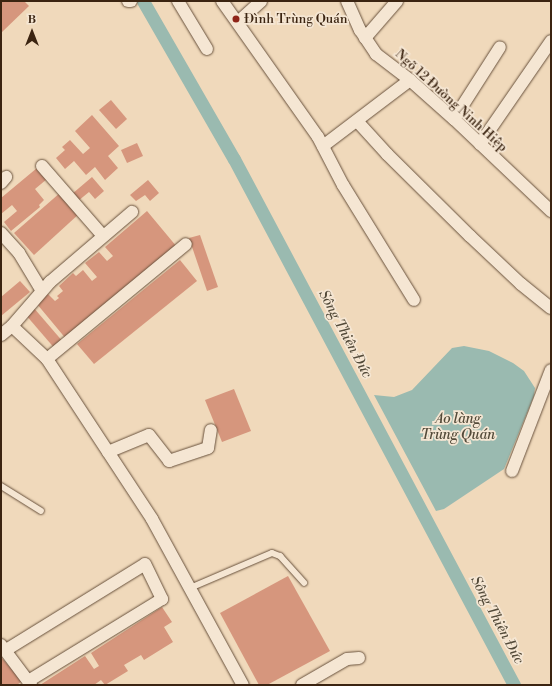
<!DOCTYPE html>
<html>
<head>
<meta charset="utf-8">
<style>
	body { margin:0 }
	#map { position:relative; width:552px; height:686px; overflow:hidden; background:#f0d9bb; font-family:"Libre Bodoni",serif }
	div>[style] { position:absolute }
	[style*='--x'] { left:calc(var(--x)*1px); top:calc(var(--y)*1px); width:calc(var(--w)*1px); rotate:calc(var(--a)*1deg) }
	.water>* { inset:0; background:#9abab0 }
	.canal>* { height:13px; margin:-6.5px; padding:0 6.5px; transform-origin:6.5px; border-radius:6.5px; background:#9abab0 }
	.building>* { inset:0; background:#d6967d }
	.roads { filter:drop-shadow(0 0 1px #68513c) drop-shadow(0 0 1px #68513c) }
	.service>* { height:6px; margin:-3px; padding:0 3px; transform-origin:3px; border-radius:3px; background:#f5e6d3 }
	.minor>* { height:12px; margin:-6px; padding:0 6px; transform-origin:6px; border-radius:6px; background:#f5e6d3 }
	.dots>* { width:11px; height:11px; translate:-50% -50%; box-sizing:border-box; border:2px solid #f5e6d3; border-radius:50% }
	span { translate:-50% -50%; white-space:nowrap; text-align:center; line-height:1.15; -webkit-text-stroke:3.5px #f5e6d3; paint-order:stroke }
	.poi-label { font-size:13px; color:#3b2411 }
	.left { translate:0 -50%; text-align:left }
	.street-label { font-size:13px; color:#3b2411 }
	.water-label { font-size:14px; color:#534a39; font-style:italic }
	.frame { position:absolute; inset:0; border:2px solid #3b2411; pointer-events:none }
	.north { position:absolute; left:12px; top:12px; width:40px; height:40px; -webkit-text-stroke:3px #f5e6d3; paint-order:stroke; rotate:0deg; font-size:11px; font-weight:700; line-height:16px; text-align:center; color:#3b2411 }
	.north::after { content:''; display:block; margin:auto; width:14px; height:18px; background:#3b2411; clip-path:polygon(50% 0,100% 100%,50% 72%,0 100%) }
</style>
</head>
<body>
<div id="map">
	<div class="water">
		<div style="clip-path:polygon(464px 346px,489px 351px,513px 363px,524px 371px,535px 388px,534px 396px,504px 469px,444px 509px,436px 511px,374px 395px,394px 397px,412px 390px,452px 348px)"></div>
	</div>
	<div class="canal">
		<div style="--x:143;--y:1;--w:182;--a:60.1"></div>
		<div style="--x:234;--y:159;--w:596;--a:61.97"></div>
	</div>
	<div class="building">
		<div style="clip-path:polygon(1px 1px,24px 1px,29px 6px,1px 33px)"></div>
		<div style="clip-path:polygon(111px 100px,127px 119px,116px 129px,99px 110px)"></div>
		<div style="clip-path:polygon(92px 115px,119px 146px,108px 156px,118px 168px,105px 180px,95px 167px,86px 175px,74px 161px,65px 169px,56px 158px,65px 150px,62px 147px,70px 140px,83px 154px,90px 148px,75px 131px)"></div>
		<div style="clip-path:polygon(137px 143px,143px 156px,127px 163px,121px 150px)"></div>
		<div style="clip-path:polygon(37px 168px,47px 179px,35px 189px,44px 200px,39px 205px,40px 207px,11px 231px,4px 222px,17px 211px,12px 205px,1px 214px,1px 198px)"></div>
		<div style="clip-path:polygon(92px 177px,104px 191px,95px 199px,89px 192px,78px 201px,72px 194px)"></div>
		<div style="clip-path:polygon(148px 180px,159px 193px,150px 201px,145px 195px,136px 201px,130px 195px)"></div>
		<div style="clip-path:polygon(61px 192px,80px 213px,34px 255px,14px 233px)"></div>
		<div style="clip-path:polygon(147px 211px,177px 247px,67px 340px,37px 304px,48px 294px,55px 301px,59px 298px,57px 296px,63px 291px,59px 286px,73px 273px,76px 276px,83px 270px,92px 281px,97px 277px,85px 263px,99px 252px,107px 261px,113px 256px,105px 247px)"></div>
		<div style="clip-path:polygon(200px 235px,218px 287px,207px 291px,189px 238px)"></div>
		<div style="clip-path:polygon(180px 260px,197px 281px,94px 364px,77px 344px)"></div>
		<div style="clip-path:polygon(20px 281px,30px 292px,1px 316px,1px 297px)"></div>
		<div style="clip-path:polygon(33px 307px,64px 343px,56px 350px,25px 314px)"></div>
		<div style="clip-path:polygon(234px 389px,251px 431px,222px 442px,205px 400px)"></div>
		<div style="clip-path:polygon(288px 576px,330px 651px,267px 685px,259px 685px,220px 613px)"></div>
		<div style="clip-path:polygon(162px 607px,172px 622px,164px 627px,173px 642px,144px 660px,141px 655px,124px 665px,128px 671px,110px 682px,105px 685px,101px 680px,94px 685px,40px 685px,85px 656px,94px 669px,99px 666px,91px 653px)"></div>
		<div style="clip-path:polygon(1px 657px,22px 681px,17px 685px,1px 685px)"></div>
	</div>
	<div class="roads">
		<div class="service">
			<div style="--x:1;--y:486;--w:47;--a:32"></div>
			<div style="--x:190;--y:588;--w:89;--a:-23.1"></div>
			<div style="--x:272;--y:553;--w:9;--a:21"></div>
			<div style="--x:280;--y:556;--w:36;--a:48"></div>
		</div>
		<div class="minor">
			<div style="--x:128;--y:1;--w:3;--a:0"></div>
			<div style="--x:178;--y:1;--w:56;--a:58.9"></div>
			<div style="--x:222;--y:1;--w:166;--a:54.8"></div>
			<div style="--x:318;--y:137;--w:54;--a:62.5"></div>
			<div style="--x:343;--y:185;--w:135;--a:58.3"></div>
			<div style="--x:347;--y:1;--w:32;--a:66"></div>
			<div style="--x:360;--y:30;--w:29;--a:56"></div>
			<div style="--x:376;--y:54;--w:43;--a:37.4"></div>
			<div style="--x:410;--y:80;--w:59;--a:41.6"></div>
			<div style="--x:454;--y:119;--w:134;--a:43.5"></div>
			<div style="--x:238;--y:22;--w:31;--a:-42"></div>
			<div style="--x:365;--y:38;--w:49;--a:-49.1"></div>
			<div style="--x:454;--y:119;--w:85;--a:-57.4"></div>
			<div style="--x:357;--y:121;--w:45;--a:47.7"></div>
			<div style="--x:387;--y:154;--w:117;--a:44.7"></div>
			<div style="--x:470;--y:236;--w:70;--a:43.3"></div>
			<div style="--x:521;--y:284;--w:38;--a:39"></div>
			<div style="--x:480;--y:144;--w:125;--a:-55.4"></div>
			<div style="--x:323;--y:146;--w:109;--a:-37.2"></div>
			<div style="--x:42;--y:166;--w:93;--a:48.9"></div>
			<div style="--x:1;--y:183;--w:8;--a:-50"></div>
			<div style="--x:1;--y:233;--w:27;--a:48"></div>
			<div style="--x:19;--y:253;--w:44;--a:58.8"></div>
			<div style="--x:12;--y:326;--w:48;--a:43.3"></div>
			<div style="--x:47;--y:359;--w:191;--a:56.7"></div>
			<div style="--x:152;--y:519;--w:189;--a:61.3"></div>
			<div style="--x:1;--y:335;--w:14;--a:-39"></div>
			<div style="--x:12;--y:326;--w:58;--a:-49.2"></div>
			<div style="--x:50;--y:282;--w:108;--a:-40.5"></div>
			<div style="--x:47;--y:359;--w:180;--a:-39.6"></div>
			<div style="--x:108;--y:452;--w:44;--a:-22.5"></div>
			<div style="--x:149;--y:435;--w:33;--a:52"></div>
			<div style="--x:169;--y:461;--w:41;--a:-18.4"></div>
			<div style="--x:208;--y:448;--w:18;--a:-81"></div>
			<div style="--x:512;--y:471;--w:108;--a:-68.9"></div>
			<div style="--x:1;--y:645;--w:50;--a:53.1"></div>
			<div style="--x:6;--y:650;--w:163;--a:-31.7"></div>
			<div style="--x:145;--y:564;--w:39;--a:64"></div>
			<div style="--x:162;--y:599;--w:157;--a:148.5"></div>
			<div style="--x:302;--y:685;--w:52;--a:-30"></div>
			<div style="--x:347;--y:659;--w:12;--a:-5"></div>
		</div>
	</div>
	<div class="dots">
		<div style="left:236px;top:19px;background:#8f2418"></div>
	</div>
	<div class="poi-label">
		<span class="left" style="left:244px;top:19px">Đình Trùng Quán</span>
	</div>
	<div class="street-label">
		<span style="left:451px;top:101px;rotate:42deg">Ngõ 12 Đường Ninh Hiệp</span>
	</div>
	<div class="water-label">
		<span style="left:345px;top:334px;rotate:62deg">Sông Thiên Đức</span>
		<span style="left:458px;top:427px">Ao làng<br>Trùng Quán</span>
		<span style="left:497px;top:620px;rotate:62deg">Sông Thiên Đức</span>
	</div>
	<div class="frame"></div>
	<div class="north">B</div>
</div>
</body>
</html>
